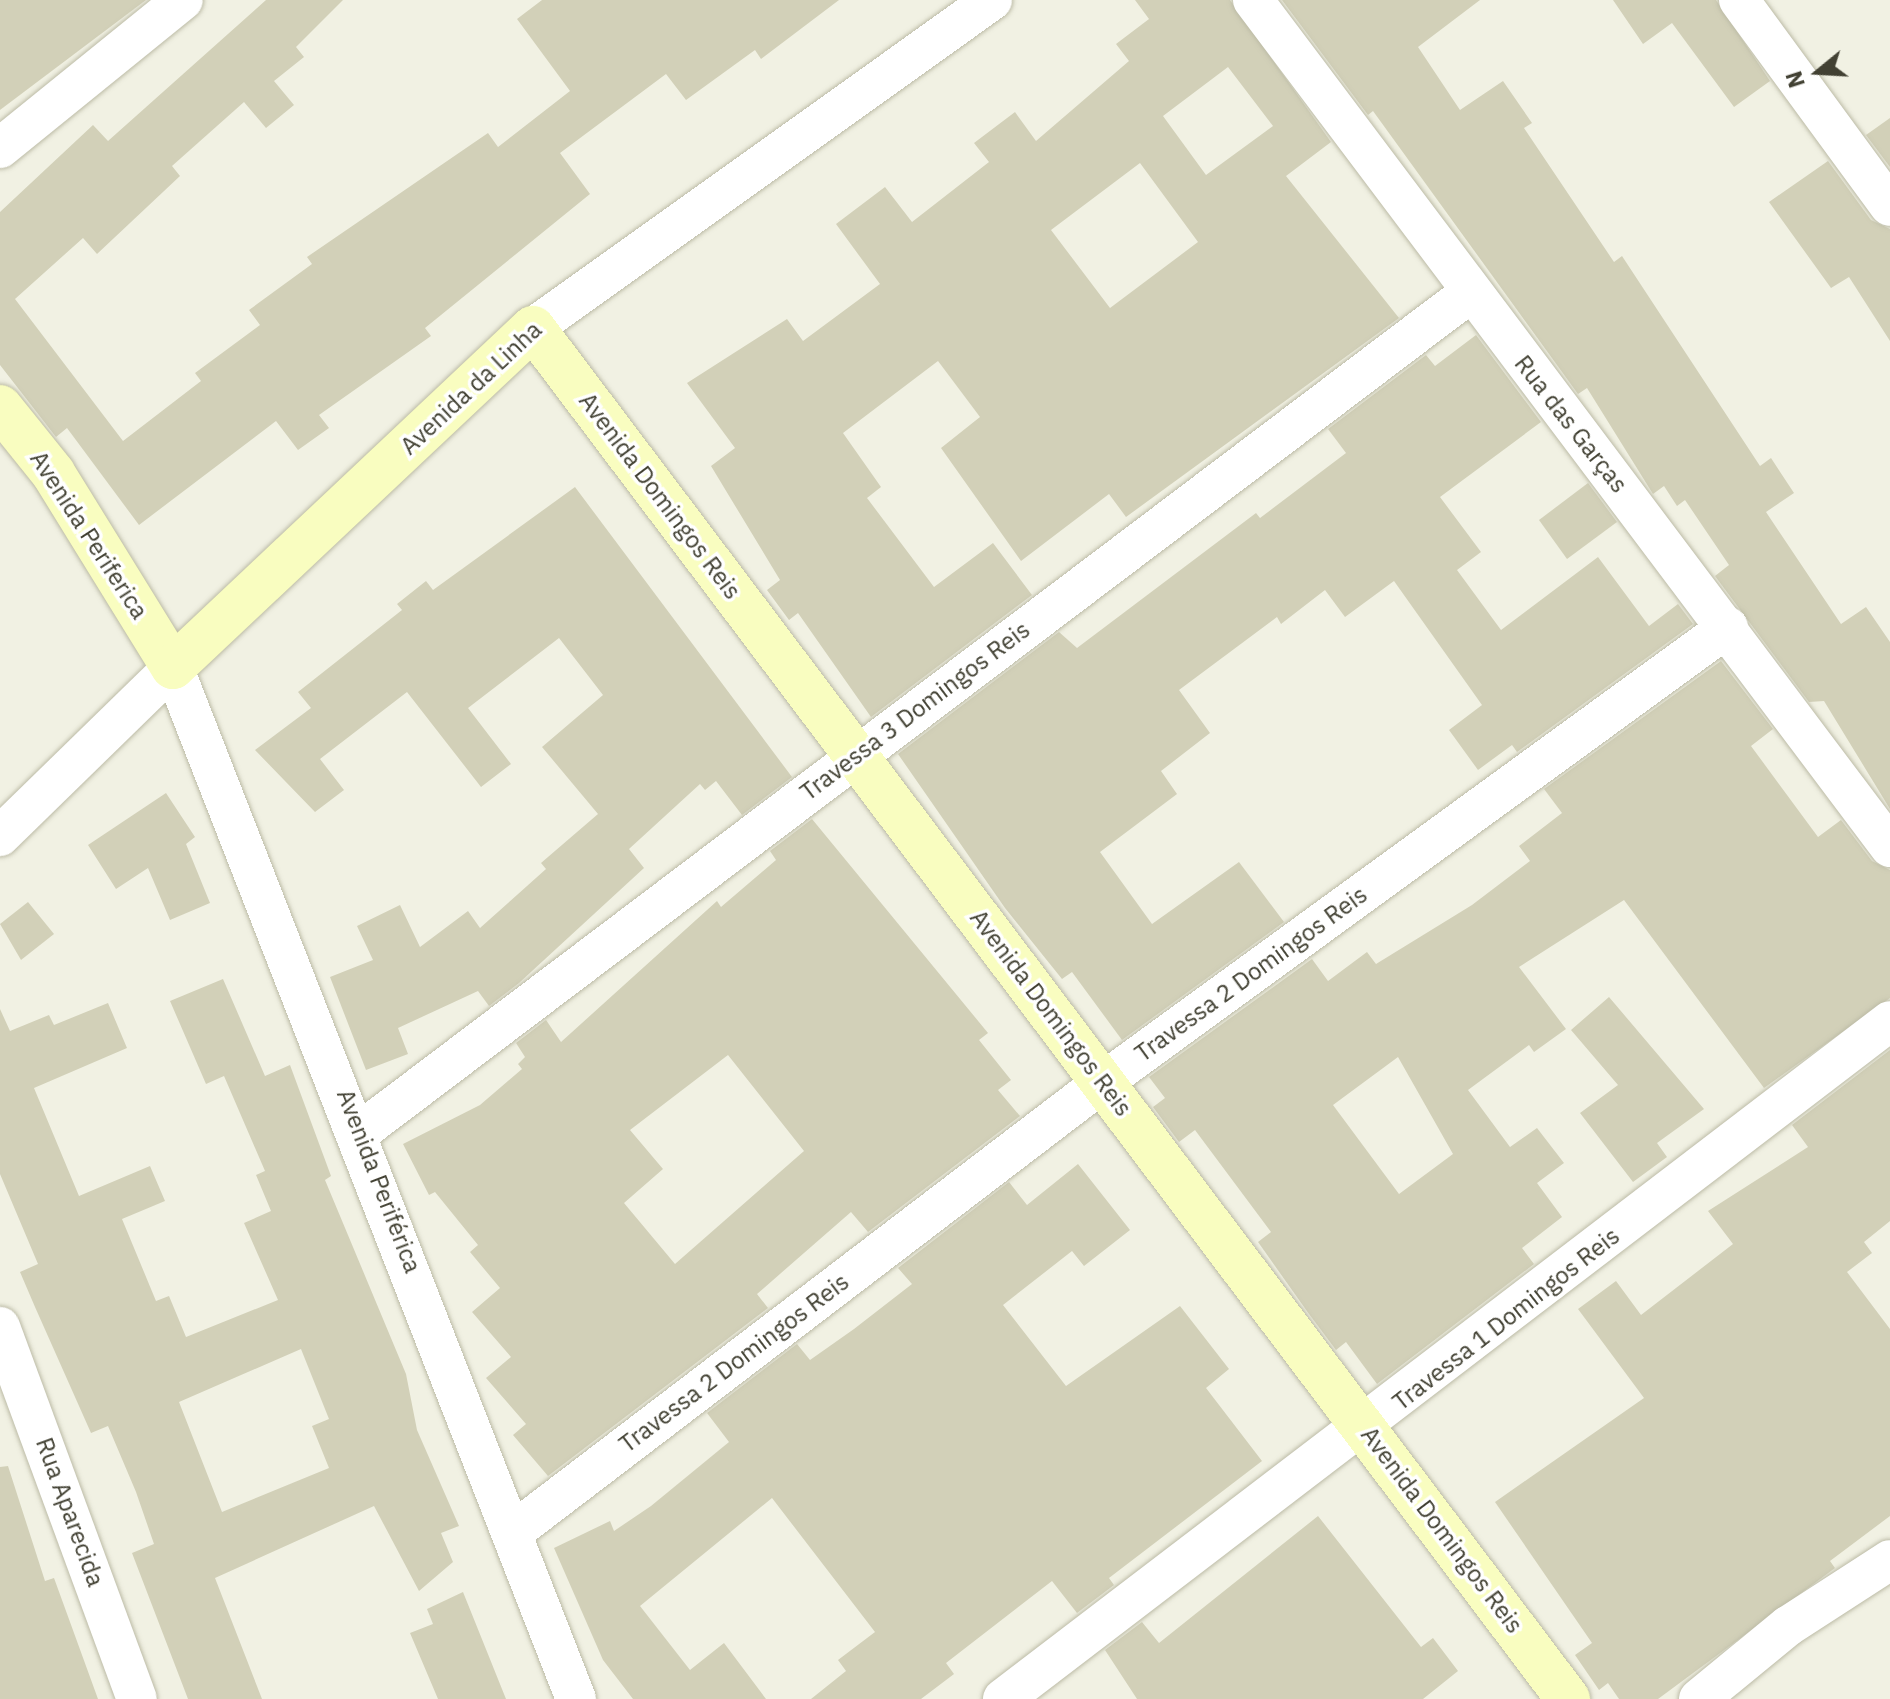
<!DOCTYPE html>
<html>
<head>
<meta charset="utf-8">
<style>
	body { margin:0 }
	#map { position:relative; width:1890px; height:1699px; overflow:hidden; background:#f1f1e3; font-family:"IBM Plex Sans",sans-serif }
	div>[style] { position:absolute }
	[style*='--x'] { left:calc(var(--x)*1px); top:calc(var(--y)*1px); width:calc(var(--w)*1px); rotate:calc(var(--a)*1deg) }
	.building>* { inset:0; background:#d2d0b8 }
	.roads { filter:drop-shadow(0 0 2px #bcbba6) drop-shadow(0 0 2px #bcbba6) }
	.street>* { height:40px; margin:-20px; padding:0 20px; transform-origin:20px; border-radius:20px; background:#fff }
	.secondary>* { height:44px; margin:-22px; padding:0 22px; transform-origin:22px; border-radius:22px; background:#f9fdc0 }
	span { translate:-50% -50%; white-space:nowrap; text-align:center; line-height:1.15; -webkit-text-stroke:7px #fff; paint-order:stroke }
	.street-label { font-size:24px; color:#424133 }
	.north { position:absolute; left:1778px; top:32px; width:80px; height:80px; -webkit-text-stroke:6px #fff; paint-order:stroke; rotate:252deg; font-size:22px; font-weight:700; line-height:32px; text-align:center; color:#424133 }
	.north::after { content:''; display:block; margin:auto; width:28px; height:36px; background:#424133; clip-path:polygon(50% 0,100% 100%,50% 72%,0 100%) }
</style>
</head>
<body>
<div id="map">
	<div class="building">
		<div style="clip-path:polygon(0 0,146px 0,0 110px)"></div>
		<div style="clip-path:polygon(266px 0,343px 0,296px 47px,304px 57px,274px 81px,294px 105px,266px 128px,244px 102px,172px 166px,180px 176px,97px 254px,83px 238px,15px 299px,123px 441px,201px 381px,195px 373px,260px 325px,249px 310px,312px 264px,307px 257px,488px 133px,498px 147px,570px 91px,517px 19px,542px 0,839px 0,761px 59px,755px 50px,686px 100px,666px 74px,560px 153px,590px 194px,425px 328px,431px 336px,319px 415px,329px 428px,298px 450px,276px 421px,139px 525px,67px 428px,56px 437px,0 365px,0 212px,93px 125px,108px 141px)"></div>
		<div style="clip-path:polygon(evenodd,1135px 0,1230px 0,1331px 142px,1286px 176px,1399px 318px,1126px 517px,1109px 494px,1021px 561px,941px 448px,980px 417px,938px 361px,843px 433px,881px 487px,867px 498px,934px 587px,993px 543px,1032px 595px,871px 717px,798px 613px,789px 620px,767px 590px,780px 580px,711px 466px,735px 448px,687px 383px,787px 319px,803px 341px,880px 284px,836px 224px,885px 187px,912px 222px,989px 162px,974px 143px,1015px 112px,1036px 141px,1129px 61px,1116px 44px,1149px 19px,1135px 0,1228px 67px,1273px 126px,1206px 175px,1163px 116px,1228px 67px,1135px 0,1140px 163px,1198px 242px,1110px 308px,1051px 230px,1140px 163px)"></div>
		<div style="clip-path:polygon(1282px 0,1480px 0,1418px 47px,1460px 110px,1503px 81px,1532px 123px,1524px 128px,1614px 262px,1622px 256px,1760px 466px,1771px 458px,1794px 493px,1766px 512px,1841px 624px,1866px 607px,1890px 642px,1890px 809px,1824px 701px,1809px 702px,1715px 576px,1729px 565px,1685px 500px,1677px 506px,1664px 486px,1653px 494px,1587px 388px,1578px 394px,1373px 111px,1368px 115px)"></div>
		<div style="clip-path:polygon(1613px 0,1716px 0,1770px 81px,1734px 107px,1672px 23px,1643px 44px)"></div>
		<div style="clip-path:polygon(1890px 118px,1890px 167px,1866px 135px)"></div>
		<div style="clip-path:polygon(1828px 161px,1871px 220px,1890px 229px,1890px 341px,1849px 277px,1831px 288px,1769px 202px)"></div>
		<div style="clip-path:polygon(1476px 335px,1541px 422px,1440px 497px,1481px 552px,1457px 570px,1501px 630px,1598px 557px,1649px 626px,1678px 604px,1693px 624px,1517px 752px,1512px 745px,1478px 770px,1449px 730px,1482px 705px,1394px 581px,1345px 617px,1325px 590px,1281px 624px,1277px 617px,1179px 690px,1210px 733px,1161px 771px,1177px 794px,1100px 852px,1152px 924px,1239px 862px,1284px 922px,1122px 1040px,1072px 972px,1062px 979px,1005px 908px,898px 754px,1059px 632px,1077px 648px,1256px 513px,1260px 518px,1346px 453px,1328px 429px,1426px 355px,1435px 366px)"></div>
		<div style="clip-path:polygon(1588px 483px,1617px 522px,1567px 559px,1539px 520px)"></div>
		<div style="clip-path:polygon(575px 487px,792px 777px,742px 815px,716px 781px,705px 790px,700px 784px,629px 849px,644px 868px,519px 983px,489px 1006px,478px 991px,398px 1028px,408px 1054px,366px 1070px,330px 977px,373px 960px,357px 926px,400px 905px,420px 947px,468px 911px,480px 928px,546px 869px,541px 863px,598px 814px,542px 747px,603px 695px,559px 638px,468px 708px,511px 764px,481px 787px,407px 692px,320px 759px,344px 790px,315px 812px,255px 750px,311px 708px,298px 692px,402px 610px,397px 604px,426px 581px,433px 590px)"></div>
		<div style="clip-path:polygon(evenodd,1721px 661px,1773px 729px,1751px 746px,1818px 837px,1841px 820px,1872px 861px,1890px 870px,1890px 998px,1764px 1088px,1624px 900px,1519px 967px,1566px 1029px,1534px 1052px,1529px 1045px,1468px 1090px,1510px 1147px,1537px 1128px,1564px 1163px,1537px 1183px,1562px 1217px,1522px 1248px,1534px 1264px,1377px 1384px,1346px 1342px,1336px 1350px,1309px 1314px,1258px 1242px,1271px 1232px,1195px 1130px,1179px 1142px,1153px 1107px,1165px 1098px,1149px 1077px,1312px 959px,1328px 981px,1367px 952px,1376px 964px,1472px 905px,1530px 861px,1519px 846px,1562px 813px,1544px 789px,1721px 661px,1398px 1057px,1453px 1154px,1399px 1194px,1333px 1105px,1398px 1057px)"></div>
		<div style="clip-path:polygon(166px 793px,195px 837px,186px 844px,210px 903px,170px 920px,148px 868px,116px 889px,88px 845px)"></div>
		<div style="clip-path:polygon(evenodd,812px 819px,988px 1033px,979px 1040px,1011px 1080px,998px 1090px,1020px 1116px,868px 1232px,851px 1212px,757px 1294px,768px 1308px,548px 1476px,513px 1435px,526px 1424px,486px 1378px,511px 1357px,472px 1312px,500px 1288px,470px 1252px,478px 1245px,435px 1192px,429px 1195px,403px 1144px,480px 1105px,522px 1069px,518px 1064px,525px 1057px,516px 1043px,546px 1020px,561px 1042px,717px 901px,721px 907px,776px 860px,770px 851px,812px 819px,728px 1055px,804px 1151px,675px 1264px,624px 1203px,663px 1169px,630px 1130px,728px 1055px)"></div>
		<div style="clip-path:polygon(28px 902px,54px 934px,21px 960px,0 924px)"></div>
		<div style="clip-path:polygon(evenodd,223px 979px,265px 1076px,290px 1065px,331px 1176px,325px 1180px,406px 1374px,417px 1430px,459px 1526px,441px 1533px,453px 1562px,419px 1591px,374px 1506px,215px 1578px,262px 1699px,188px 1699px,132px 1553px,154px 1544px,136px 1492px,108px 1426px,91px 1433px,35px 1307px,20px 1272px,38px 1264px,0 1174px,0 1009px,10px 1031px,49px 1015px,54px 1025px,108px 1003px,127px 1048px,34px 1088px,79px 1196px,150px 1166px,165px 1201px,122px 1219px,156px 1301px,169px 1296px,186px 1337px,278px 1300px,244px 1223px,271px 1211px,256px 1175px,265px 1171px,224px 1076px,206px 1084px,170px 1001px,223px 979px,301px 1349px,329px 1419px,312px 1426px,329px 1468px,222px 1512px,179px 1402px,301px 1349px)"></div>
		<div style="clip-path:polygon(1609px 997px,1704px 1109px,1657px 1143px,1667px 1157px,1633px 1182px,1580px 1113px,1618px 1085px,1571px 1030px)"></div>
		<div style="clip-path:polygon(1890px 1050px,1890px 1221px,1864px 1242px,1872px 1253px,1847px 1272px,1890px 1329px,1890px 1516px,1830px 1561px,1835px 1568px,1658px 1699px,1619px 1699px,1608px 1683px,1599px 1690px,1575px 1655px,1592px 1643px,1495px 1502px,1644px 1398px,1578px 1309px,1616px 1281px,1641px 1315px,1733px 1244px,1708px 1211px,1808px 1147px,1792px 1125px)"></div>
		<div style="clip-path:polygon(1078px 1164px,1130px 1230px,1084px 1266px,1072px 1251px,1003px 1305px,1066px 1386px,1180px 1306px,1229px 1369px,1206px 1388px,1262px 1461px,1109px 1578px,1114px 1585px,1077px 1613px,1052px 1581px,946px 1663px,954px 1674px,921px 1699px,811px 1699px,846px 1671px,838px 1660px,875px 1632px,772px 1498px,640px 1606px,690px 1670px,724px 1643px,766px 1699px,633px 1699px,603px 1660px,554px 1548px,610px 1521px,614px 1531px,651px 1506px,729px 1442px,707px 1413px,797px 1344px,810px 1360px,854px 1329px,912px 1284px,898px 1268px,1009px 1182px,1027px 1205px)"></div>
		<div style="clip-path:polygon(8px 1466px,45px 1581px,54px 1578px,98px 1699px,0 1699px,0 1467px)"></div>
		<div style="clip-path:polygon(1318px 1516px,1421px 1647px,1433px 1638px,1458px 1671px,1423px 1699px,1137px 1699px,1105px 1650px,1142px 1622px,1159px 1643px)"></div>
		<div style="clip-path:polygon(463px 1592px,506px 1699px,438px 1699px,410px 1633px,433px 1624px,427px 1609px)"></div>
	</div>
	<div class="roads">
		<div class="street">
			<div style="--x:1253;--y:0;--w:1060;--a:53.05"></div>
			<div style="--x:1739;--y:0;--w:255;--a:53.8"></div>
			<div style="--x:0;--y:148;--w:235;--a:-39"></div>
			<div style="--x:533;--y:328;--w:564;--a:-35.55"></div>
			<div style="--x:0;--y:836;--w:242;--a:-44.3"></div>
			<div style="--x:173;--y:667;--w:1108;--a:68.67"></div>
			<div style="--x:360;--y:1132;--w:1393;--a:-37.09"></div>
			<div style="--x:0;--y:1327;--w:396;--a:69.8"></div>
			<div style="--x:513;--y:1532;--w:742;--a:-37.33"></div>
			<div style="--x:1103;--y:1082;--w:773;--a:-36.05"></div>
			<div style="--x:1003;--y:1699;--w:1116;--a:-37.39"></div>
			<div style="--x:1699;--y:1699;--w:115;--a:-39.4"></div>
			<div style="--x:1788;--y:1626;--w:121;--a:-32.9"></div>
		</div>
		<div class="secondary">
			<div style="--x:0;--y:407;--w:85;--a:51.2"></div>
			<div style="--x:53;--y:473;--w:228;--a:58.3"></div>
			<div style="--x:173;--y:667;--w:494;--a:-43.3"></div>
			<div style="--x:533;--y:328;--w:1718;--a:52.95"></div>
		</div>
	</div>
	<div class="street-label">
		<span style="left:471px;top:388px;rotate:-43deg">Avenida da Linha</span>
		<span style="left:1571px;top:424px;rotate:52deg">Rua das Garças</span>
		<span style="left:660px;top:496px;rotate:53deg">Avenida Domingos Reis</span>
		<span style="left:89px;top:535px;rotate:57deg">Avenida Periferica</span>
		<span style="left:915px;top:711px;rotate:-37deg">Travessa 3 Domingos Reis</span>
		<span style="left:1251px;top:974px;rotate:-36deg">Travessa 2 Domingos Reis</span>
		<span style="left:1051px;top:1013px;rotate:53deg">Avenida Domingos Reis</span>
		<span style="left:379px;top:1181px;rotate:69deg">Avenida Periférica</span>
		<span style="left:1506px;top:1319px;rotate:-38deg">Travessa 1 Domingos Reis</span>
		<span style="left:734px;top:1363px;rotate:-37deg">Travessa 2 Domingos Reis</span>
		<span style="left:70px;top:1512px;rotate:70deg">Rua Aparecida</span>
		<span style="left:1442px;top:1530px;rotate:53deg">Avenida Domingos Reis</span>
	</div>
	<div class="north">N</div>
</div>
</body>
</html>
